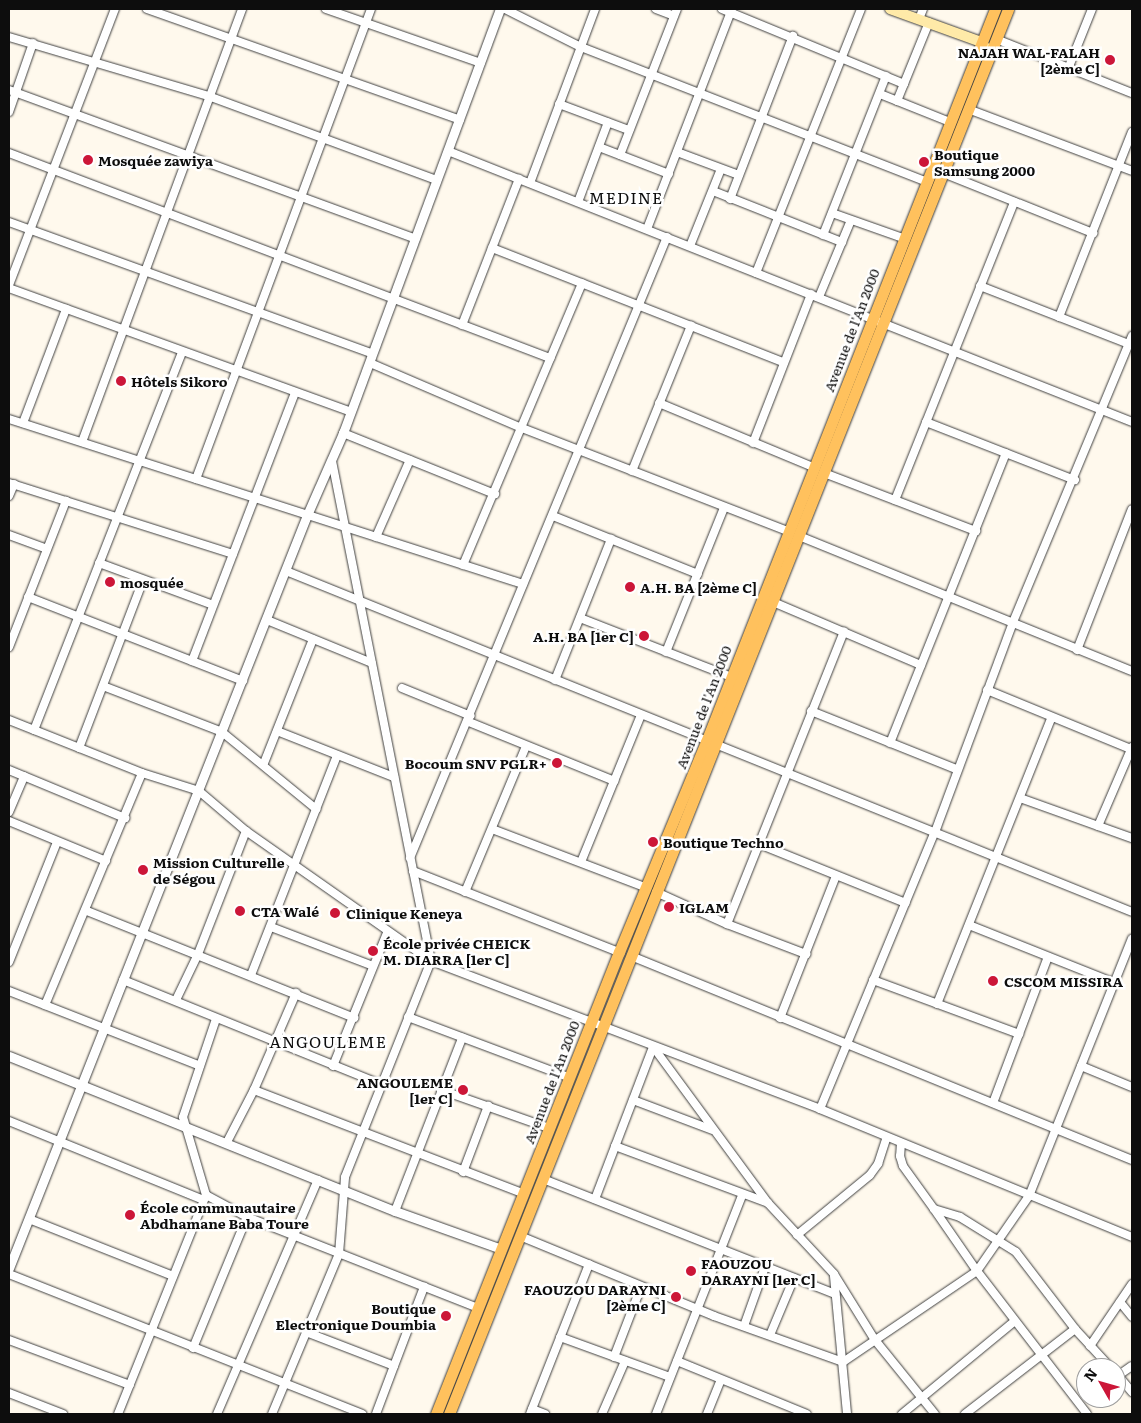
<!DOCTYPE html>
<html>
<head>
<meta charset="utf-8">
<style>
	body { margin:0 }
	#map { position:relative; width:1141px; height:1423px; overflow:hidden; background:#fff9ed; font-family:Literata,serif }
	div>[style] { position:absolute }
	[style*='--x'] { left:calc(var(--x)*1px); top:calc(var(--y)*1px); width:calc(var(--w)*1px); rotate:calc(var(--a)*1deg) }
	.roads { filter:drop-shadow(0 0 1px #404040) drop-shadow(0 0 1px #404040) }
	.minor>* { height:8px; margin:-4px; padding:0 4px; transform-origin:4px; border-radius:4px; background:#fff }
	.tertiary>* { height:9px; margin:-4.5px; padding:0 4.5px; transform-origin:4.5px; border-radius:4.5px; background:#fff }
	.secondary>* { height:10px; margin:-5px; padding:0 5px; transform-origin:5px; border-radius:5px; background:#ffeaa8 }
	.primary>* { height:11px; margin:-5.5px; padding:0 5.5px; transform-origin:5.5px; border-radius:5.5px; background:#ffc15d }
	.dots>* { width:14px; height:14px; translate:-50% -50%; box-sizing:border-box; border:2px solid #fff; border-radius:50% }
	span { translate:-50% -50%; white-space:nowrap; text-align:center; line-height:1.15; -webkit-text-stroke:5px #fff; paint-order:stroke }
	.poi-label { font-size:14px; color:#0d0d0d; font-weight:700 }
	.right { translate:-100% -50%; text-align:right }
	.left { translate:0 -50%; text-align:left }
	.street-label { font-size:14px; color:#0d0d0d }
	.quarter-label { font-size:16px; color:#0d0d0d; letter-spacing:1px }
	.frame { position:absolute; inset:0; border:10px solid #0d0d0d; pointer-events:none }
	.north { position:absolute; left:1076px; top:1358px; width:50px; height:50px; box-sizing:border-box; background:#fff; border:1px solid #9e9e9e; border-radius:50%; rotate:308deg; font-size:14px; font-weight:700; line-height:20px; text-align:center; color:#0d0d0d }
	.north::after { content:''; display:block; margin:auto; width:18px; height:22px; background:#cc1638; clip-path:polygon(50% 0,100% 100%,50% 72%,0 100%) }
</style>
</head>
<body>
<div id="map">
	<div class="roads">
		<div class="minor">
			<div style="--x:147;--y:9;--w:332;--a:19.5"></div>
			<div style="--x:326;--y:9;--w:164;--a:19.2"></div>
			<div style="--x:505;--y:9;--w:85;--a:26.6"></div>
			<div style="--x:581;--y:47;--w:371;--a:21.3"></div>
			<div style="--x:656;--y:9;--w:19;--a:21"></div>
			<div style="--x:722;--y:9;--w:197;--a:22.4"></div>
			<div style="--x:919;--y:19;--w:11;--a:-68"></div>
			<div style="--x:9;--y:37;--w:211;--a:16.5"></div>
			<div style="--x:211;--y:97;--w:241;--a:20.2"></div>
			<div style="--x:996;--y:39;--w:146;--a:21.7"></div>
			<div style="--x:1068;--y:69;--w:65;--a:-68.2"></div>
			<div style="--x:9;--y:90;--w:433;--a:20.1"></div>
			<div style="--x:880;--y:94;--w:75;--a:21.8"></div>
			<div style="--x:897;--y:101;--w:85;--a:-67.9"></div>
			<div style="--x:559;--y:104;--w:75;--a:20.4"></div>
			<div style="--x:968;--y:109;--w:175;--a:20.7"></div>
			<div style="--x:9;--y:112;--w:73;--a:-70.8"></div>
			<div style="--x:599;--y:147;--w:75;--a:21.1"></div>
			<div style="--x:448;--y:151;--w:736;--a:21.61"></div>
			<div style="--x:677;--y:152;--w:66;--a:20.4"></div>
			<div style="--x:9;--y:153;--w:579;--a:20.75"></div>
			<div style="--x:620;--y:155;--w:157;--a:-68.7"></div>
			<div style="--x:943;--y:173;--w:162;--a:21.8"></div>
			<div style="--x:530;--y:183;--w:186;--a:-69.5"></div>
			<div style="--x:713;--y:191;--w:139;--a:21.6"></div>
			<div style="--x:730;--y:199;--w:175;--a:-68.9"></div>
			<div style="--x:578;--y:202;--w:85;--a:-69.4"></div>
			<div style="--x:832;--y:213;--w:75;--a:19.4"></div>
			<div style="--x:9;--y:222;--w:387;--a:19.9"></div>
			<div style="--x:647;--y:229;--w:236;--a:-68.9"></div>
			<div style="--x:823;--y:235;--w:171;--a:-68.4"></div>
			<div style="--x:690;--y:246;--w:83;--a:-68.1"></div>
			<div style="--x:492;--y:248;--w:313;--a:21.4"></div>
			<div style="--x:756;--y:273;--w:284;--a:-68.3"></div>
			<div style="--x:9;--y:285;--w:296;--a:-69"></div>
			<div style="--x:980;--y:286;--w:160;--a:21.3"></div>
			<div style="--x:9;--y:288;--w:364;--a:19.9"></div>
			<div style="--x:819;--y:297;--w:83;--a:-67.4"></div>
			<div style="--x:1059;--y:317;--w:199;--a:-68.5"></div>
			<div style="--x:462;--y:325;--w:157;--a:-68.7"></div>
			<div style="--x:370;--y:363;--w:165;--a:23.2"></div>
			<div style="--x:522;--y:428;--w:284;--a:21.2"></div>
			<div style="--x:659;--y:403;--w:167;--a:22.6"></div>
			<div style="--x:9;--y:419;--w:540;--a:17.8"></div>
			<div style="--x:926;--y:422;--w:160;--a:21.3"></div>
			<div style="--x:23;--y:423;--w:122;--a:-69.3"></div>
			<div style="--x:343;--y:433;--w:164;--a:21.9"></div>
			<div style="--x:82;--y:442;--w:462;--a:-69.7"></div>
			<div style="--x:753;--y:443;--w:160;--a:-68.7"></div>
			<div style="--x:632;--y:471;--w:157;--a:-67.9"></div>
			<div style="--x:824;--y:473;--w:163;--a:20.9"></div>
			<div style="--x:196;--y:479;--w:502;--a:-69.58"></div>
			<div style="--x:9;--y:483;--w:235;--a:17.6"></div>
			<div style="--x:9;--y:496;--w:13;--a:-67"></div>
			<div style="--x:895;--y:500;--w:321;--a:-68.2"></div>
			<div style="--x:553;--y:516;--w:156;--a:21.8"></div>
			<div style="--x:9;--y:535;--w:40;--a:20.2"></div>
			<div style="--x:799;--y:536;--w:359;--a:22.1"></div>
			<div style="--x:376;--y:537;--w:84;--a:-66.2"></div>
			<div style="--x:99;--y:563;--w:121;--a:20.2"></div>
			<div style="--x:463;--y:565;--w:306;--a:-67.1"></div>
			<div style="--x:286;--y:571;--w:912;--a:21.95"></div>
			<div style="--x:28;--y:597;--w:231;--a:21.3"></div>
			<div style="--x:773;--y:602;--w:161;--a:23.1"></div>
			<div style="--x:580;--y:618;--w:162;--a:21.3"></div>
			<div style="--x:267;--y:620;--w:113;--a:22.3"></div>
			<div style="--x:9;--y:647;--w:157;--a:-68.7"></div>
			<div style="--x:1077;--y:650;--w:151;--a:-68.7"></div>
			<div style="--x:666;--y:652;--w:155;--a:-68.1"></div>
			<div style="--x:192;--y:661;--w:287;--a:-69"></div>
			<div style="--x:555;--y:680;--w:152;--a:-68.3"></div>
			<div style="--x:103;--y:686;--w:128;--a:21.1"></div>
			<div style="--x:222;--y:732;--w:122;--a:39.3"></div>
			<div style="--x:402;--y:688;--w:74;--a:22.1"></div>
			<div style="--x:987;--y:690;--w:156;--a:22.3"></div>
			<div style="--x:811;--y:711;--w:156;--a:21.8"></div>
			<div style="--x:9;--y:720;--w:143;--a:21.7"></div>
			<div style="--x:142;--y:773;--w:60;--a:17.5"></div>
			<div style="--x:199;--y:791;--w:62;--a:40.4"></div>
			<div style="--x:246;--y:831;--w:226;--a:35.1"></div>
			<div style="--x:431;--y:961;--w:416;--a:20.8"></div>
			<div style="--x:820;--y:1109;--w:337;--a:22.3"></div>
			<div style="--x:469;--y:722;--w:157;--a:22.1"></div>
			<div style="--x:34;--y:730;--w:406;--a:-68.6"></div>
			<div style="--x:277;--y:731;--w:126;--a:21.5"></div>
			<div style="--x:890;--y:743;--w:312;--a:-68.2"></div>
			<div style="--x:79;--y:748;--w:180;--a:-69.1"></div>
			<div style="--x:264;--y:763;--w:133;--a:-68.4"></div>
			<div style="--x:9;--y:770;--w:126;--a:22.5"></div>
			<div style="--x:1020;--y:798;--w:119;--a:19.7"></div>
			<div style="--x:9;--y:812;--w:39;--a:-67"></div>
			<div style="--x:9;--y:821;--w:105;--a:22.4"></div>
			<div style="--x:1098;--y:826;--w:86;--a:-66.7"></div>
			<div style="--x:492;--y:829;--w:166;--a:20.8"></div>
			<div style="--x:759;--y:844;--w:158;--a:21.9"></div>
			<div style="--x:410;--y:858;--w:672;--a:-67.52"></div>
			<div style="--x:581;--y:862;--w:159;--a:-67.8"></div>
			<div style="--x:413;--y:871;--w:221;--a:21.5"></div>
			<div style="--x:465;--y:892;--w:158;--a:-67.3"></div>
			<div style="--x:656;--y:892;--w:78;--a:24.3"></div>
			<div style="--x:727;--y:924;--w:85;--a:20.8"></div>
			<div style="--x:87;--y:911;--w:288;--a:21.8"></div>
			<div style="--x:727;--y:924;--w:315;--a:-68.2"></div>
			<div style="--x:969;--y:925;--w:157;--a:21.7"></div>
			<div style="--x:271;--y:927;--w:109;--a:20.9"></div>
			<div style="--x:631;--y:956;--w:541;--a:22.16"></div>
			<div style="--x:9;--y:962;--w:129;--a:-68.2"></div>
			<div style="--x:251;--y:975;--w:236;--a:-68.6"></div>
			<div style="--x:123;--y:980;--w:278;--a:22"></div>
			<div style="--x:873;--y:980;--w:156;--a:20.3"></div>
			<div style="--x:9;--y:991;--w:205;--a:21.4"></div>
			<div style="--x:176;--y:1000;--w:51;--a:-64.4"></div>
			<div style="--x:198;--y:954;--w:132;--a:-68.7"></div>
			<div style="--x:937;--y:1004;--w:309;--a:-68.2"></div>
			<div style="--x:45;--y:1005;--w:251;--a:-67.3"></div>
			<div style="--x:408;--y:1017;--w:173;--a:20.6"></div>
			<div style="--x:780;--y:1018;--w:153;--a:-68.5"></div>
			<div style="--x:654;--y:1048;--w:192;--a:53.7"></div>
			<div style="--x:768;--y:1203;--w:97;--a:47.1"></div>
			<div style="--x:834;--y:1274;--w:78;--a:58.2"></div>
			<div style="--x:875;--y:1340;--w:95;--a:51"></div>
			<div style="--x:333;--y:1066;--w:144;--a:-67.9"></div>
			<div style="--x:1081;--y:1066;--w:55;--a:22.4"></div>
			<div style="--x:254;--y:1090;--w:290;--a:21"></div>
			<div style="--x:441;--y:1090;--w:114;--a:19.4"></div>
			<div style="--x:633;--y:1100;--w:85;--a:20.6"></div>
			<div style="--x:993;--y:1103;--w:156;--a:-69.4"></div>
			<div style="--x:820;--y:1109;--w:300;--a:-67.5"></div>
			<div style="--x:935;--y:832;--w:224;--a:-69.6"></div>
			<div style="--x:1013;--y:622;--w:310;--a:-67.4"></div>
			<div style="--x:9;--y:1121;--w:210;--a:22.1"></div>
			<div style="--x:227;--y:1142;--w:59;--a:-62.6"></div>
			<div style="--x:254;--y:1090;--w:106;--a:-66.6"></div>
			<div style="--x:901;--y:1143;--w:13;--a:94"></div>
			<div style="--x:900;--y:1156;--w:10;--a:73"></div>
			<div style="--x:903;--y:1166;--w:53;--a:54.2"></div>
			<div style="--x:934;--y:1209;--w:27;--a:17"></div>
			<div style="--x:960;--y:1217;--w:66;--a:32"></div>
			<div style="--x:1016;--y:1252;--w:97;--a:52.5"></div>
			<div style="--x:1075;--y:1329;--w:53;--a:47.3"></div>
			<div style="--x:615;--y:1146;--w:163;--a:20.4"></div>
			<div style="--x:463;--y:1172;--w:71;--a:-69.3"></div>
			<div style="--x:543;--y:1179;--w:314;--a:21.5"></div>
			<div style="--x:206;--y:1195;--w:47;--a:28.2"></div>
			<div style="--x:247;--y:1217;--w:248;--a:21.5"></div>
			<div style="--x:595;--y:1199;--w:163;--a:-69.1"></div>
			<div style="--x:934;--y:1209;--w:75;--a:55.3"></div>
			<div style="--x:977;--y:1271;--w:180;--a:52.4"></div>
			<div style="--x:395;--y:1211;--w:186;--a:-68.8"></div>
			<div style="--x:29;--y:1219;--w:155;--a:21.6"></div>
			<div style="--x:797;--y:1235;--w:94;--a:-39.4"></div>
			<div style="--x:870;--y:1175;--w:14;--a:-54"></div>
			<div style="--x:878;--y:1164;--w:28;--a:-72"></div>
			<div style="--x:520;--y:1236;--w:210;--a:22.4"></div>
			<div style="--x:714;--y:1316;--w:137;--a:19.6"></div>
			<div style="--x:843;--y:1362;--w:162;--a:-34.2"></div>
			<div style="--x:977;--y:1271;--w:91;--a:-55.3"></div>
			<div style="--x:1029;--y:1196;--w:277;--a:-68.2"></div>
			<div style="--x:9;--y:1274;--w:380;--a:21.6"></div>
			<div style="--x:834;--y:1276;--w:139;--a:84.6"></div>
			<div style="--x:1120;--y:1302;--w:19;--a:51"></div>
			<div style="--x:744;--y:1326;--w:63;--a:-70.4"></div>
			<div style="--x:306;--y:1332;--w:94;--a:21.1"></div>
			<div style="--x:394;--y:1366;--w:51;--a:110.6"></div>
			<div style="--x:770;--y:1335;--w:62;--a:-67.2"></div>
			<div style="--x:560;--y:1337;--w:117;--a:20"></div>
			<div style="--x:9;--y:1340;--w:129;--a:20.4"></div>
			<div style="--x:1090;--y:1346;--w:75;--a:-55.9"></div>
			<div style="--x:193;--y:1348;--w:142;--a:-67.6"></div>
			<div style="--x:614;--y:1357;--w:75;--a:-68.9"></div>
			<div style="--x:677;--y:1361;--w:140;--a:22.2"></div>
			<div style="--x:394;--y:1366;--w:85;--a:-69.2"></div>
			<div style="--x:1116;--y:1373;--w:25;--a:50"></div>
			<div style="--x:1116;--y:1377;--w:19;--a:-35"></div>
			<div style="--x:9;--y:1393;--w:58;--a:21.3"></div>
			<div style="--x:532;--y:1409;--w:14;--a:21"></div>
			<div style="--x:118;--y:1414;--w:236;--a:-68.1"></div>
			<div style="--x:206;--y:1195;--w:81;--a:-106.4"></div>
			<div style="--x:183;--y:1117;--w:103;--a:-71.4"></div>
			<div style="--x:217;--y:1414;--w:255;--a:-66.7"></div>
			<div style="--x:272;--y:1414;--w:173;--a:-67.3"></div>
			<div style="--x:339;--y:1254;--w:77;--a:-85.5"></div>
			<div style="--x:345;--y:1177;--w:232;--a:-68.3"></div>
			<div style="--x:431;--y:961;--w:510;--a:-101.2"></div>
			<div style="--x:530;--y:1414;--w:161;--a:-68.5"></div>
			<div style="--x:602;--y:1414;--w:58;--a:-66.5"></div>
			<div style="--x:656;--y:1414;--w:234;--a:-68.5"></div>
			<div style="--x:707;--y:1414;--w:37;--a:-68"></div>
			<div style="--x:902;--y:1414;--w:146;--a:-39.5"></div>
			<div style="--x:965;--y:1414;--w:139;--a:-37.7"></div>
		</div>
		<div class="tertiary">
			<div style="--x:9;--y:1056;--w:416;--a:21.9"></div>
			<div style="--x:395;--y:1211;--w:113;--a:19.7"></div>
			<div style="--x:9;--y:1268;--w:810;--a:-68.41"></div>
			<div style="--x:307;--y:515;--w:90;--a:-66.3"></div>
			<div style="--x:343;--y:433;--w:452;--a:-69.7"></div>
		</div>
		<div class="secondary">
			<div style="--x:890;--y:9;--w:97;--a:19.9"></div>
			<div style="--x:981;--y:42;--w:14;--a:51"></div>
		</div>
		<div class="primary">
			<div style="--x:436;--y:1414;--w:497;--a:-68.4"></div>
			<div style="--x:619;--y:952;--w:227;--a:-67.5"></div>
			<div style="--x:706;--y:742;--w:788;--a:-68.48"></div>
			<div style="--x:449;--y:1414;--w:1512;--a:-68.3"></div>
		</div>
	</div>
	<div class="dots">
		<div style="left:1110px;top:60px;background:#cc1638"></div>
		<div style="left:88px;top:160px;background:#cc1638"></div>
		<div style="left:924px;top:162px;background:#cc1638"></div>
		<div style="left:121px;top:381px;background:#cc1638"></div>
		<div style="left:110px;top:582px;background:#cc1638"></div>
		<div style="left:630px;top:587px;background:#cc1638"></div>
		<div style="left:644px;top:636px;background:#cc1638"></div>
		<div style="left:557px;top:763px;background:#cc1638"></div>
		<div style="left:653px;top:842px;background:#cc1638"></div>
		<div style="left:143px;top:870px;background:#cc1638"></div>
		<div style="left:669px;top:907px;background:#cc1638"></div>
		<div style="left:240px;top:911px;background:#cc1638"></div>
		<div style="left:335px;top:913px;background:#cc1638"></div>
		<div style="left:373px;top:951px;background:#cc1638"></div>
		<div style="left:993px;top:981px;background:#cc1638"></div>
		<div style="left:463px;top:1090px;background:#cc1638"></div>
		<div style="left:130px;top:1215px;background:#cc1638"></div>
		<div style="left:691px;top:1271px;background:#cc1638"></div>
		<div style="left:676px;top:1297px;background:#cc1638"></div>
		<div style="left:446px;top:1316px;background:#cc1638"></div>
	</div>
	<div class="poi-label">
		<span class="right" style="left:1100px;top:60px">NAJAH WAL-FALAH<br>[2ème C]</span>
		<span class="left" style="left:934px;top:162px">Boutique<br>Samsung 2000</span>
		<span class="left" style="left:98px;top:160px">Mosquée zawiya</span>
		<span class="left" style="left:131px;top:381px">Hôtels Sikoro</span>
		<span class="left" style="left:120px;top:582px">mosquée</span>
		<span class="left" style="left:640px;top:587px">A.H. BA [2ème C]</span>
		<span class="right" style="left:634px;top:636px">A.H. BA [1er C]</span>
		<span class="right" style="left:547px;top:763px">Bocoum SNV PGLR+</span>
		<span class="left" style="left:663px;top:842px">Boutique Techno</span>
		<span class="left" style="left:153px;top:870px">Mission Culturelle<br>de Ségou</span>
		<span class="left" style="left:679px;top:907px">IGLAM</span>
		<span class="left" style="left:251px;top:911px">CTA Walé</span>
		<span class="left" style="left:346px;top:913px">Clinique Keneya</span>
		<span class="left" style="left:383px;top:951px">École privée CHEICK<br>M. DIARRA [1er C]</span>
		<span class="left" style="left:1004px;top:981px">CSCOM MISSIRA</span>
		<span class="right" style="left:453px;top:1090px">ANGOULEME<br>[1er C]</span>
		<span class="left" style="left:140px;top:1215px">École communautaire<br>Abdhamane Baba Toure</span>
		<span class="left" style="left:701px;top:1271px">FAOUZOU<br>DARAYNI [1er C]</span>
		<span class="right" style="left:666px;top:1297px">FAOUZOU DARAYNI<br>[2ème C]</span>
		<span class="right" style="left:436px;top:1316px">Boutique<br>Electronique Doumbia</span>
	</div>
	<div class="street-label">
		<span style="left:851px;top:330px;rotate:-69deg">Avenue de l'An 2000</span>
		<span style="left:703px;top:707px;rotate:-69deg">Avenue de l'An 2000</span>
		<span style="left:551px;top:1082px;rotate:-69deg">Avenue de l'An 2000</span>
	</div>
	<div class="quarter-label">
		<span style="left:626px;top:197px">MEDINE</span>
		<span style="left:328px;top:1041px">ANGOULEME</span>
	</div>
	<div class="frame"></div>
	<div class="north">N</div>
</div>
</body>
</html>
